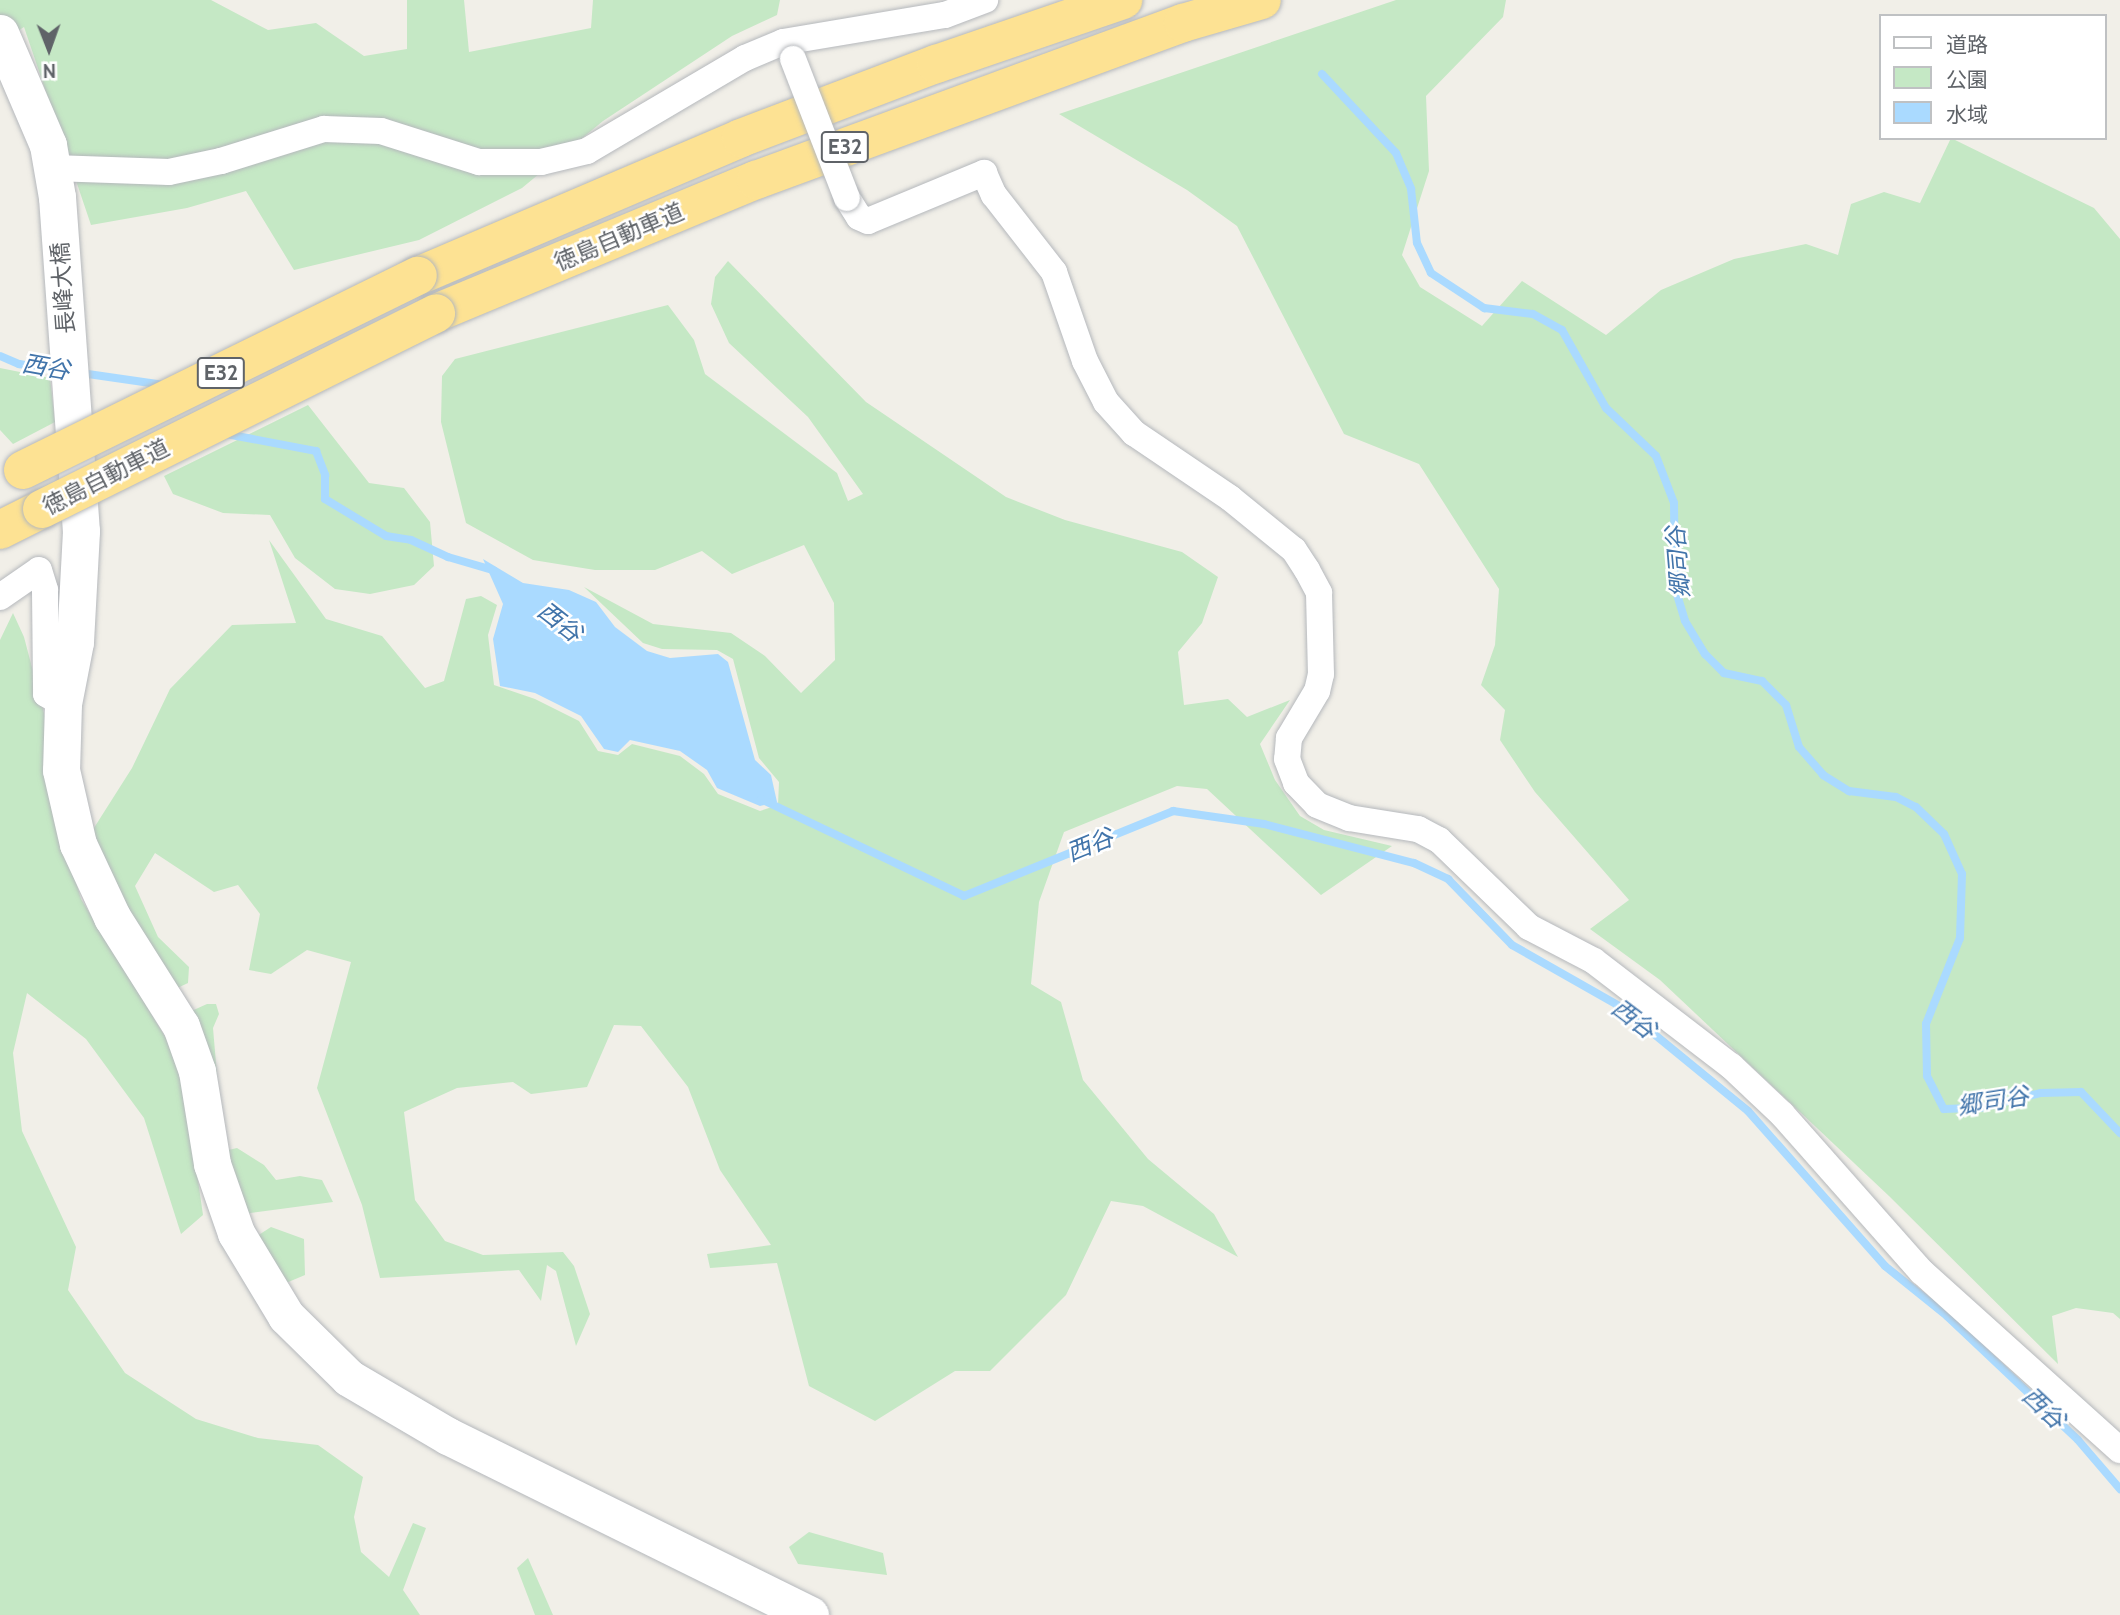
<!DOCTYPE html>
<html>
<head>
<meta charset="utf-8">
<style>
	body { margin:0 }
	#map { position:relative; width:2120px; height:1615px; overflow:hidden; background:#f1efe8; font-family:Cabin,"Noto Sans JP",sans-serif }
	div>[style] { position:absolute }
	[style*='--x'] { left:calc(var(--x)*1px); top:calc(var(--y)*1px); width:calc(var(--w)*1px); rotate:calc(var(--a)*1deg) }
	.green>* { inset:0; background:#c5e8c5 }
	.water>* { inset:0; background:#aadaff }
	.stream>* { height:8px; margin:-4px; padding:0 4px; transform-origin:4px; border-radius:4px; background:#aadaff }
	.roads { filter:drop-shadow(0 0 2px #b5b8bc) drop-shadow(0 0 2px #b5b8bc) }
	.street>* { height:26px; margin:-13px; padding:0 13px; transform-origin:13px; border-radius:13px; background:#fff }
	.secondary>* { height:37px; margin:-18.5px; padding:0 18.5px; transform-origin:18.5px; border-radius:18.5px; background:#fff }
	.highway>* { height:38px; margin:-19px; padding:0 19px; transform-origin:19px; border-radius:19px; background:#fde293 }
	.bridges { filter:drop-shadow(0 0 2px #b5b8bc) drop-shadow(0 0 2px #b5b8bc) }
	.street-bridge>* { height:26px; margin:-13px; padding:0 13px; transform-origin:13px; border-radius:13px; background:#fff }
	.highway-bridge>* { height:38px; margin:-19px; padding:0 19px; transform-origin:19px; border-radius:19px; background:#fde293 }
	span { translate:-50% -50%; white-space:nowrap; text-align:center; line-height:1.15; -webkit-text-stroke:5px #fff; paint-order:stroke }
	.shield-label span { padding:2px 5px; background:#fff; border:2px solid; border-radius:5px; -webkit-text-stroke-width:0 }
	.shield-label { font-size:21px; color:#5f6368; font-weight:700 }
	.street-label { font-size:23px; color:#5f6368 }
	.water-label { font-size:24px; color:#4174aa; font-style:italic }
	.legend { position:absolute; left:1879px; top:14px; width:228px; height:126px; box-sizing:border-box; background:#fff; border:2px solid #bfc1c3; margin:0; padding:9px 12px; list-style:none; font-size:21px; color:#5f6368 }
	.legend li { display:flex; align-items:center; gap:14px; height:35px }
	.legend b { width:35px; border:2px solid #bfc1c3 }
	.north { position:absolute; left:14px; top:14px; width:70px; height:70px; -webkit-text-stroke:5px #fff; paint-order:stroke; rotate:179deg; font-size:19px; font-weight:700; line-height:28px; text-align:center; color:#5f6368 }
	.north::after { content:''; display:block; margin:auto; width:24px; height:32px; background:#5f6368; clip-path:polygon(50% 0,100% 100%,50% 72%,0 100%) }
</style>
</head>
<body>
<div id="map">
	<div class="green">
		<div style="clip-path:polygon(0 0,211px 0,268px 30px,316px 23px,364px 56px,407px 49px,407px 0,464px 0,469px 52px,591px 28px,593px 0,780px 0,777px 15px,732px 36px,603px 121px,522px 188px,419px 240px,294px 270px,246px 191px,187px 208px,91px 225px,24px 27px,0 42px)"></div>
		<div style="clip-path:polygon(1396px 0,1506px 0,1503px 17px,1426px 96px,1429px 171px,1402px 255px,1420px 287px,1482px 326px,1522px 281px,1606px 335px,1661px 290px,1734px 259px,1806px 244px,1838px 255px,1851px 204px,1884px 192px,1920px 203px,1951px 138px,2094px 208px,2120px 239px,2120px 1319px,2113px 1313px,2076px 1308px,2052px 1316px,2058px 1364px,1889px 1196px,1660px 980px,1590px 929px,1629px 900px,1535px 792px,1500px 740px,1505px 710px,1481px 685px,1495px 645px,1499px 589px,1419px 464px,1344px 434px,1237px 226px,1187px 190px,1059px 114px)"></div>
		<div style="clip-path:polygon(728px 261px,866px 402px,1006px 497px,1065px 520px,1182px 552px,1218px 577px,1202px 623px,1178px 652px,1184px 705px,1228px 699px,1247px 717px,1290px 700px,1260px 744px,1275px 780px,1300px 816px,1324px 830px,1392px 846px,1321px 895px,1207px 789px,1177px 786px,1064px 832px,1039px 902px,1031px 984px,1061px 1002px,1083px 1080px,1148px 1159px,1214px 1214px,1238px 1257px,1143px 1206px,1111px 1201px,1066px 1295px,990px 1371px,955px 1371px,875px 1421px,809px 1386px,777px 1263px,710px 1268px,707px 1254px,771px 1245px,720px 1170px,688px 1087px,641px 1026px,614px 1025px,587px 1087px,531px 1094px,513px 1082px,457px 1088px,404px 1112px,415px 1200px,445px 1241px,483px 1255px,563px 1252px,574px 1266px,590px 1314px,576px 1346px,556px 1271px,547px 1265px,541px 1301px,519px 1270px,380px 1278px,362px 1205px,317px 1088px,351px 962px,307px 950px,271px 974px,249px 970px,260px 914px,238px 885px,214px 892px,155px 853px,135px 886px,158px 937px,189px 967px,188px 983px,171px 991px,104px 874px,92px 831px,132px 768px,170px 689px,232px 625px,296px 623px,269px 540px,326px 619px,382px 636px,425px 688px,444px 681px,466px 599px,481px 596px,497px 605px,488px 635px,494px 685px,535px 699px,579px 721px,598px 751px,618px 755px,632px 744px,680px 756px,704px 774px,718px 794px,760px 811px,778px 805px,779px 782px,759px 758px,733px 659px,717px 650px,662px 649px,643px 643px,584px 587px,653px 624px,731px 633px,765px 656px,801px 693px,835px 660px,834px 603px,804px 545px,732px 574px,702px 551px,655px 570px,595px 570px,533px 560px,466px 523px,441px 422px,442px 376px,455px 359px,668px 305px,694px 340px,705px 374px,837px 473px,848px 501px,863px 494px,808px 417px,729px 343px,711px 304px,715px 277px)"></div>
		<div style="clip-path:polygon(0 368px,50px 378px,55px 422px,13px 444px,0 430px)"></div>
		<div style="clip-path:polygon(308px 405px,369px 483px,404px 488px,430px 522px,434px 566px,414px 585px,370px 594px,335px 589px,295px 558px,270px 515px,223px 513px,173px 494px,164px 476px)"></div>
		<div style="clip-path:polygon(13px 613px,24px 637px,45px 717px,46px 780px,81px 899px,172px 1048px,188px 1111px,203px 1215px,181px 1234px,144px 1118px,86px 1039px,27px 993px,13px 1053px,22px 1131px,76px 1247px,68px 1290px,125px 1373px,196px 1419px,258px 1438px,318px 1445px,363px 1477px,354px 1517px,361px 1552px,389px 1577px,413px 1523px,426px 1528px,403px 1590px,420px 1615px,0 1615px,0 640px)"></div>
		<div style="clip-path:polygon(207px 1004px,216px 1004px,219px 1014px,213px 1028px,218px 1087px,211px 1100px,187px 1013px)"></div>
		<div style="clip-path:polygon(237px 1148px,264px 1165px,276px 1180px,300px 1176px,322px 1180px,333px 1202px,243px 1214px,220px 1152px)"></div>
		<div style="clip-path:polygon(271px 1227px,304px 1239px,305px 1275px,286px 1283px,254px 1238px)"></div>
		<div style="clip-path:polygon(809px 1532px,883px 1553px,887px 1575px,798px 1564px,789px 1547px)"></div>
		<div style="clip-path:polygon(528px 1558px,553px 1615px,535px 1615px,517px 1568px)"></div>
	</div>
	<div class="water">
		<div style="clip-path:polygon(483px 559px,523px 583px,569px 590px,596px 602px,615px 627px,647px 651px,670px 658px,718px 654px,728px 662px,755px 760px,771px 775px,777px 802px,760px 806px,717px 788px,707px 770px,680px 751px,630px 740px,618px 752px,604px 749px,581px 716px,535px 693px,500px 686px,493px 639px,503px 604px)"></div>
	</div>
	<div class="stream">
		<div style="--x:1322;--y:74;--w:108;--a:46.9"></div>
		<div style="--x:1396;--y:153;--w:39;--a:67"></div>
		<div style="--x:1411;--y:189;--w:54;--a:83.7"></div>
		<div style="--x:1417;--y:243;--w:33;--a:65"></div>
		<div style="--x:1431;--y:273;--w:64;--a:33.4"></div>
		<div style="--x:1484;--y:308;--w:49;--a:7"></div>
		<div style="--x:1533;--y:314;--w:33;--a:29"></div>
		<div style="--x:1562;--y:330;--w:90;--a:60.6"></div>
		<div style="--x:1606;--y:408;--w:69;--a:43.8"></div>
		<div style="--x:1656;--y:456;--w:50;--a:69"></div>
		<div style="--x:1674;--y:503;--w:85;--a:89.3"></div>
		<div style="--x:1675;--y:588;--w:34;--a:73"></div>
		<div style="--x:1685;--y:621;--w:39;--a:59"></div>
		<div style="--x:1705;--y:654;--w:27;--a:45"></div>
		<div style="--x:1724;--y:673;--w:39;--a:12"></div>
		<div style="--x:1762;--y:681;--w:34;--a:45"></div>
		<div style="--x:1786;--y:705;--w:44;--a:72.8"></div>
		<div style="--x:1799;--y:747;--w:37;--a:49"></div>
		<div style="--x:1823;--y:775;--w:31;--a:32"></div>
		<div style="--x:1849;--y:791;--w:47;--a:7.3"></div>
		<div style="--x:1896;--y:797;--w:22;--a:27"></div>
		<div style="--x:1916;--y:807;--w:39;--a:44"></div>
		<div style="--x:1944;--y:834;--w:44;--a:65.8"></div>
		<div style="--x:1962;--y:874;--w:64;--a:91.8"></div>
		<div style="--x:1960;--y:938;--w:92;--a:111.6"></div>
		<div style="--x:1926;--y:1024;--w:52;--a:88.9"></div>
		<div style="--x:1927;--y:1076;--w:37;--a:63"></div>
		<div style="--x:1944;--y:1109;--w:36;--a:-2"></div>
		<div style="--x:1980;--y:1108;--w:63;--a:-13.8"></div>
		<div style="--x:2041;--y:1093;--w:40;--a:-1.4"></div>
		<div style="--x:2081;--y:1092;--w:57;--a:46.4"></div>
		<div style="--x:0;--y:356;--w:21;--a:23"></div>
		<div style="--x:19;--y:364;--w:42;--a:8.1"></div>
		<div style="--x:81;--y:373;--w:84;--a:8.2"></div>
		<div style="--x:226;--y:434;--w:92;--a:10.7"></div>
		<div style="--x:316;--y:451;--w:26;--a:69"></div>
		<div style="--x:325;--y:475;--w:24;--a:90"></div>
		<div style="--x:325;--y:499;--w:71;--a:31.2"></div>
		<div style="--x:386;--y:536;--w:25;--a:9"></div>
		<div style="--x:411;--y:540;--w:41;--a:24.7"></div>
		<div style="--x:448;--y:557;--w:47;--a:16.1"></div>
		<div style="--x:761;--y:799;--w:225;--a:25.5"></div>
		<div style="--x:964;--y:896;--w:226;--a:-22.1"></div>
		<div style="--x:1173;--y:811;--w:92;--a:8.1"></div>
		<div style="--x:1264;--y:824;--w:155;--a:14.6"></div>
		<div style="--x:1414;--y:863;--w:38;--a:25"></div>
		<div style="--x:1448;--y:879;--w:92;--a:45.9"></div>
		<div style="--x:1512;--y:945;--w:125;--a:29.6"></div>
		<div style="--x:1621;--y:1007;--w:164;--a:39.3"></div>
		<div style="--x:1748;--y:1111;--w:207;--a:48.5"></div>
		<div style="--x:1885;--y:1266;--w:80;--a:38.9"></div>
		<div style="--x:1947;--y:1316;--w:180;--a:43.4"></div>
		<div style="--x:2078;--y:1440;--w:65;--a:49.4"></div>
	</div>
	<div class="roads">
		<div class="street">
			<div style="--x:53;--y:168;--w:116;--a:2"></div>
			<div style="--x:169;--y:172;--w:53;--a:-11.9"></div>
			<div style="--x:221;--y:161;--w:108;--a:-17.3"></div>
			<div style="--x:324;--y:129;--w:57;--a:2"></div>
			<div style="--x:381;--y:131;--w:103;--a:17.6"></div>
			<div style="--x:479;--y:162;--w:62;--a:0"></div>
			<div style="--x:541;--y:162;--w:47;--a:-13.4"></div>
			<div style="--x:587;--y:151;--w:183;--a:-30.5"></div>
			<div style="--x:745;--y:58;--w:41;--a:-22.8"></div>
			<div style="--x:783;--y:42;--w:164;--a:-9.5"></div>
			<div style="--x:945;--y:15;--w:43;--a:-20.6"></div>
			<div style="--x:847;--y:198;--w:22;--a:58"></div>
			<div style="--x:859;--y:217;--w:10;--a:24"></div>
			<div style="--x:868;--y:221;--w:126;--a:-22.5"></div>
			<div style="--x:984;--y:173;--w:24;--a:66"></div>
			<div style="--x:994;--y:195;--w:98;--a:52.1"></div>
			<div style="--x:1054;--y:272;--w:94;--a:70.8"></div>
			<div style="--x:1085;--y:361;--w:46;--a:62.9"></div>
			<div style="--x:1106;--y:402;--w:42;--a:47.9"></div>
			<div style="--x:1134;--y:433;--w:116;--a:34.1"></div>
			<div style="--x:1230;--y:498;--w:82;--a:39.1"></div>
			<div style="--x:1294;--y:550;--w:24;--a:57"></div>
			<div style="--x:1307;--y:570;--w:26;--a:62"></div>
			<div style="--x:1319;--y:593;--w:81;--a:88.6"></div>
			<div style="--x:1321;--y:674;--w:17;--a:103"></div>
			<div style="--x:1317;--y:691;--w:55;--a:120.8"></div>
			<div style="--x:1289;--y:738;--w:21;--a:95"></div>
			<div style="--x:1287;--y:759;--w:26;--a:69"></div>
			<div style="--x:1296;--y:783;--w:30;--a:46"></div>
			<div style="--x:1317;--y:805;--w:35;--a:22"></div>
			<div style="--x:1349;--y:818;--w:70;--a:9.1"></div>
			<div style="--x:1418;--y:829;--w:24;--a:28"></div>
			<div style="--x:1439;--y:840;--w:125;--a:44"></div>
			<div style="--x:1529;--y:927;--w:73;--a:27.6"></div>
			<div style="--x:1594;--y:961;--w:173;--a:37.5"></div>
			<div style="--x:1731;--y:1066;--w:70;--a:43.3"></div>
			<div style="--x:1782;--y:1114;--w:211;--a:48.5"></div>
			<div style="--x:1922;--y:1272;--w:266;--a:42"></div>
			<div style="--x:0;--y:597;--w:47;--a:-34.7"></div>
			<div style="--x:39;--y:570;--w:21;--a:73"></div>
			<div style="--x:45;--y:590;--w:104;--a:89.4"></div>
			<div style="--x:46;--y:694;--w:20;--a:30"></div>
		</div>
		<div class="secondary">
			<div style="--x:0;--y:33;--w:122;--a:66.8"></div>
			<div style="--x:48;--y:145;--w:53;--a:80.2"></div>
			<div style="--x:57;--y:197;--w:335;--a:85.9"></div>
			<div style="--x:81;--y:531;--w:111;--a:93.1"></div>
			<div style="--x:75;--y:642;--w:63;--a:101"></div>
			<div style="--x:63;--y:704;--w:66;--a:91.7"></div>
			<div style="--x:61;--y:770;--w:76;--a:77.1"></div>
			<div style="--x:78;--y:844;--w:81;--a:65"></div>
			<div style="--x:112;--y:917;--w:129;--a:57.7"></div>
			<div style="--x:181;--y:1026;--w:48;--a:70.4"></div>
			<div style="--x:197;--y:1071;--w:94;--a:80.8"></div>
			<div style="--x:212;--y:1164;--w:73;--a:70.8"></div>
			<div style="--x:236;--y:1233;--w:97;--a:58.9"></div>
			<div style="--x:286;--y:1316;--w:88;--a:44.5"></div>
			<div style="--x:349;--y:1378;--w:115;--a:30.4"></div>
			<div style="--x:448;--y:1436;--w:404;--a:26.3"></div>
		</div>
		<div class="highway">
			<div style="--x:418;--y:276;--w:351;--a:-23.1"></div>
			<div style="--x:741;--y:138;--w:209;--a:-20.8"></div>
			<div style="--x:936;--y:64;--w:198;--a:-18.9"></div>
			<div style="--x:436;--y:313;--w:347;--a:-22.6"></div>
			<div style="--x:756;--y:180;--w:455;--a:-20.2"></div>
			<div style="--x:1183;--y:23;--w:82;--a:-16.2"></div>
			<div style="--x:0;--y:530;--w:47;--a:-26.6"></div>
		</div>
	</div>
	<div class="bridges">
		<div class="street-bridge">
			<div style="--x:793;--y:59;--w:149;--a:68.8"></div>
		</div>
		<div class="highway-bridge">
			<div style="--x:23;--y:470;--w:440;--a:-26.2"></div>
			<div style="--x:42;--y:509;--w:440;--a:-26.4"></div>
		</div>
	</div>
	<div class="shield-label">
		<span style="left:845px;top:147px">E32</span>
		<span style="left:221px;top:373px">E32</span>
	</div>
	<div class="street-label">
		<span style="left:619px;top:237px;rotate:-23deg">徳島自動車道</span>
		<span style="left:63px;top:288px;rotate:-94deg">長峰大橋</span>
		<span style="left:106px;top:477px;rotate:-27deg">徳島自動車道</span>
	</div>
	<div class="water-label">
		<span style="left:46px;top:367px;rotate:10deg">西谷</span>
		<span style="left:1678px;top:562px;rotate:-95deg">郷司谷</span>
		<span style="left:560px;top:622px;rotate:38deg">西谷</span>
		<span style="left:1090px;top:845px;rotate:-22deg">西谷</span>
		<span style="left:1634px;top:1019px;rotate:37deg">西谷</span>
		<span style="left:1993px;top:1101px;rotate:-9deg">郷司谷</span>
		<span style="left:2044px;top:1408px;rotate:43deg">西谷</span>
	</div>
	<ul class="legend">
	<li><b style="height:9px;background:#fff"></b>道路</li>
	<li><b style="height:19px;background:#c5e8c5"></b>公園</li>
	<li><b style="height:19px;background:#aadaff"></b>水域</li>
	</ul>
	<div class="north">N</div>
</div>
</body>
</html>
